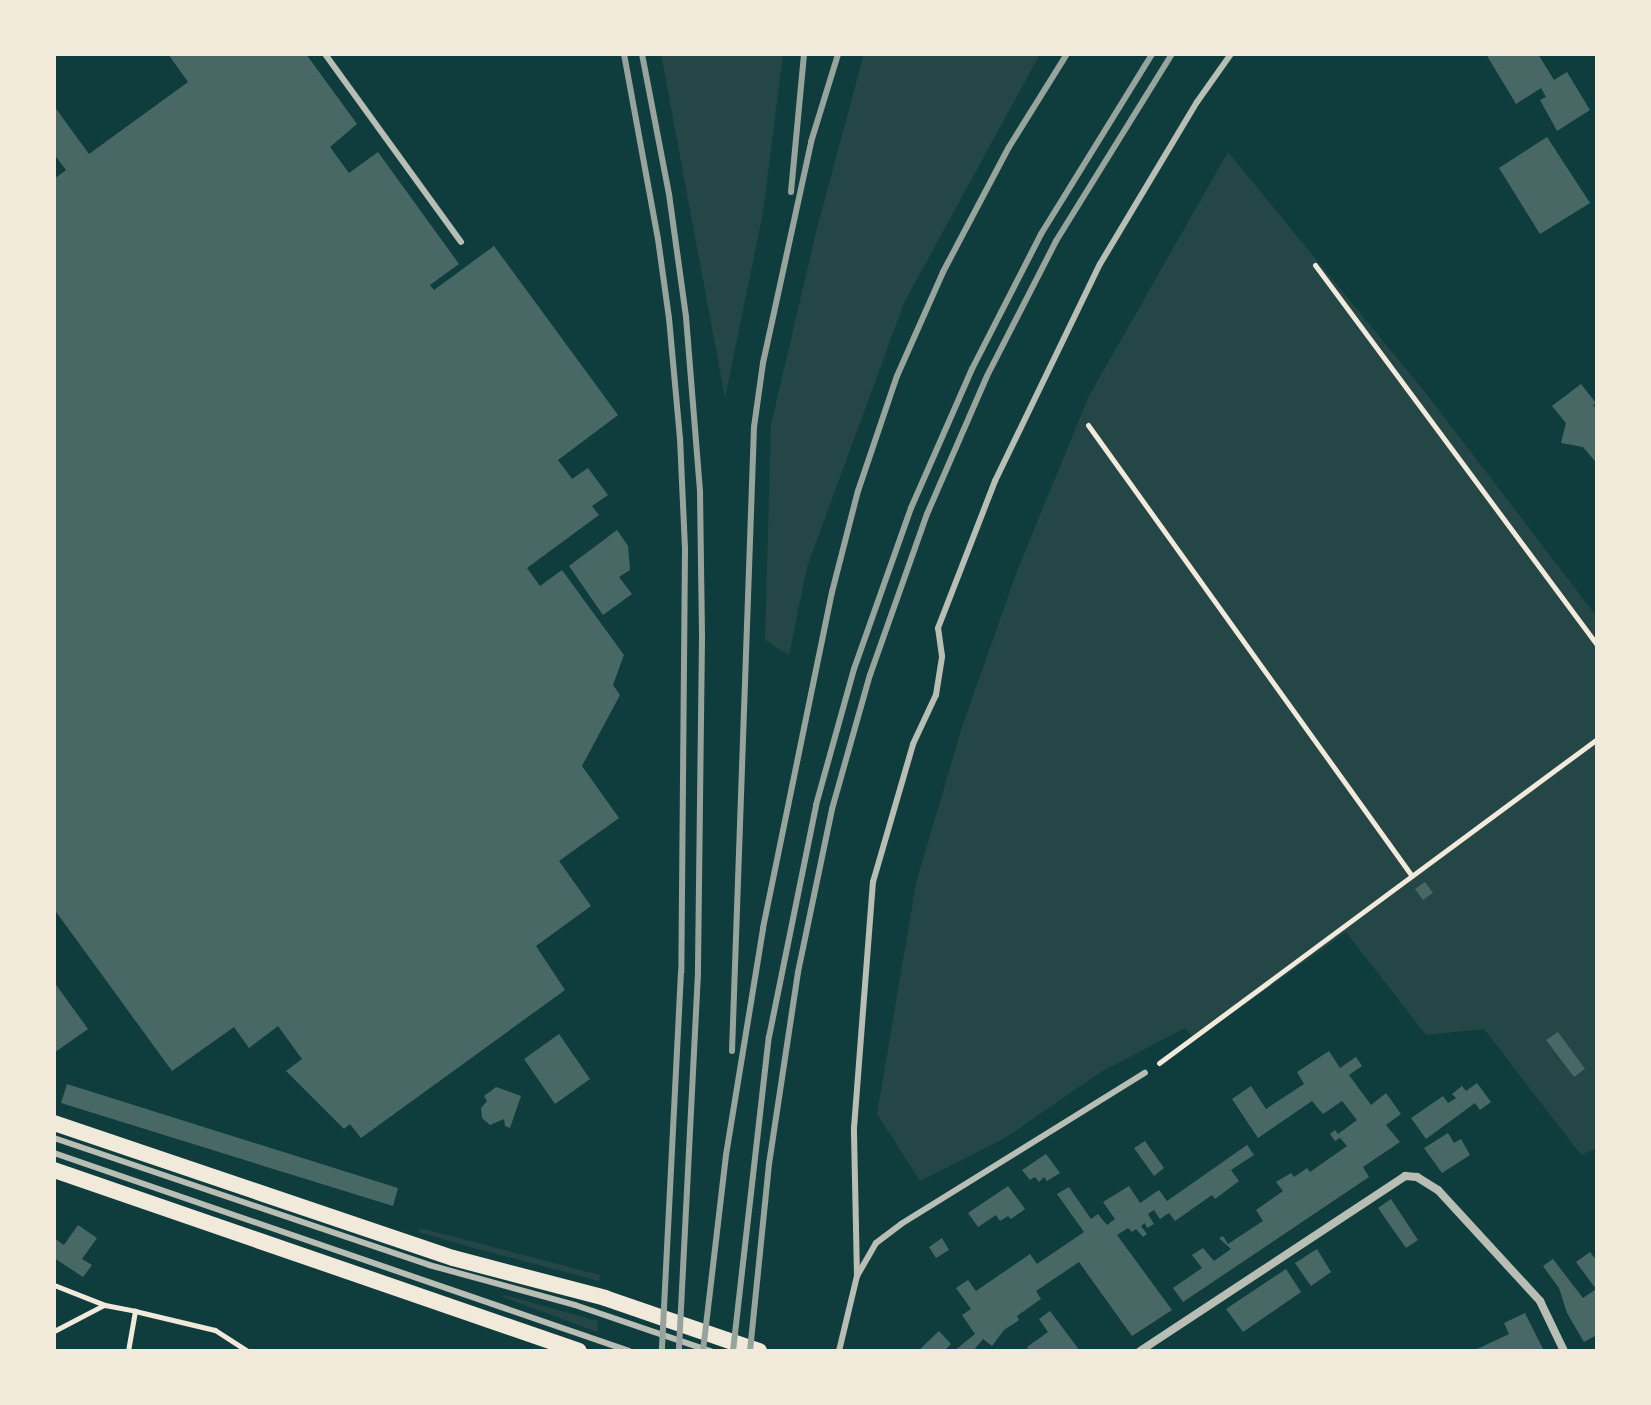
<!DOCTYPE html>
<html>
<head>
<meta charset="utf-8">
<style>
	body { margin:0 }
	#map { position:relative; width:1651px; height:1405px; overflow:hidden; background:#0f3d3e; font-family:"PT Serif",serif }
	div>[style] { position:absolute }
	[style*='--x'] { left:calc(var(--x)*1px); top:calc(var(--y)*1px); width:calc(var(--w)*1px); rotate:calc(var(--a)*1deg) }
	.green>* { inset:0; background:#244646 }
	.building>* { inset:0; background:#486865 }
	.path>* { height:5px; margin:-2.5px; padding:0 2.5px; transform-origin:2.5px; border-radius:2.5px; background:#f1e9da }
	.service>* { height:6px; margin:-3px; padding:0 3px; transform-origin:3px; border-radius:3px; background:#b8beb3 }
	.minor>* { height:8px; margin:-4px; padding:0 4px; transform-origin:4px; border-radius:4px; background:#b8beb3 }
	.secondary>* { height:16px; margin:-8px; padding:0 8px; transform-origin:8px; border-radius:8px; background:#f1e9da }
	.rail>* { height:6px; margin:-3px; padding:0 3px; transform-origin:3px; border-radius:3px; background:#97a49c }
	span { translate:-50% -50%; white-space:nowrap; text-align:center; line-height:1.15; -webkit-text-stroke:8px #f1e9da; paint-order:stroke }
	.frame { position:absolute; inset:0; border:56px solid #f1e9da; pointer-events:none }
</style>
</head>
<body>
<div id="map">
	<div class="green">
		<div style="clip-path:polygon(661px 54px,783px 54px,763px 213px,725px 398px)"></div>
		<div style="clip-path:polygon(864px 54px,1040px 54px,904px 303px,807px 567px,789px 655px,765px 640px,771px 425px,816px 232px)"></div>
		<div style="clip-path:polygon(1228px 152px,1428px 396px,1597px 617px,1597px 1148px,1581px 1155px,1484px 1029px,1426px 1035px,1346px 932px,1195px 1040px,1185px 1028px,1099px 1073px,1005px 1138px,920px 1181px,877px 1114px,916px 883px,962px 727px,1017px 571px,1089px 396px)"></div>
		<div style="clip-path:polygon(420px 1228px,600px 1275px,599px 1281px,470px 1247px,419px 1232px)"></div>
		<div style="clip-path:polygon(504px 1295px,598px 1321px,597px 1332px,503px 1297px)"></div>
	</div>
	<div class="building">
		<div style="clip-path:polygon(168px 54px,306px 54px,357px 124px,330px 147px,349px 173px,378px 152px,459px 264px,430px 285px,434px 290px,494px 246px,618px 415px,558px 460px,572px 479px,588px 468px,608px 495px,592px 506px,599px 515px,527px 568px,540px 586px,562px 570px,624px 655px,613px 685px,620px 695px,582px 766px,619px 818px,559px 861px,591px 906px,536px 946px,565px 990px,361px 1138px,350px 1124px,344px 1129px,286px 1071px,302px 1059px,278px 1026px,249px 1048px,234px 1027px,172px 1071px,54px 909px,54px 179px,66px 170px,54px 154px,54px 106px,89px 154px,188px 82px)"></div>
		<div style="clip-path:polygon(1486px 54px,1538px 54px,1554px 80px,1567px 72px,1590px 110px,1557px 131px,1540px 100px,1546px 97px,1541px 88px,1516px 104px)"></div>
		<div style="clip-path:polygon(1547px 137px,1590px 203px,1540px 234px,1499px 168px)"></div>
		<div style="clip-path:polygon(1581px 384px,1596px 403px,1593px 405px,1597px 410px,1595px 461px,1583px 447px,1561px 443px,1566px 423px,1552px 406px)"></div>
		<div style="clip-path:polygon(617px 530px,628px 546px,630px 570px,619px 577px,632px 594px,603px 615px,569px 566px)"></div>
		<div style="clip-path:polygon(1425px 882px,1433px 893px,1423px 900px,1415px 889px)"></div>
		<div style="clip-path:polygon(54px 982px,88px 1029px,54px 1053px)"></div>
		<div style="clip-path:polygon(1558px 1032px,1585px 1069px,1574px 1077px,1546px 1040px)"></div>
		<div style="clip-path:polygon(559px 1034px,590px 1079px,555px 1104px,524px 1059px)"></div>
		<div style="clip-path:polygon(1329px 1051px,1340px 1068px,1356px 1057px,1362px 1066px,1349px 1075px,1371px 1105px,1386px 1093px,1401px 1114px,1386px 1125px,1400px 1142px,1363px 1167px,1369px 1177px,1183px 1302px,1173px 1288px,1202px 1268px,1192px 1255px,1203px 1248px,1214px 1261px,1231px 1249px,1219px 1238px,1223px 1236px,1228px 1244px,1263px 1221px,1256px 1210px,1283px 1191px,1276px 1182px,1291px 1173px,1294px 1177px,1307px 1168px,1310px 1172px,1347px 1146px,1340px 1138px,1335px 1141px,1330px 1134px,1335px 1130px,1338px 1134px,1357px 1120px,1342px 1101px,1323px 1114px,1312px 1101px,1258px 1138px,1232px 1099px,1251px 1086px,1266px 1109px,1304px 1084px,1297px 1072px)"></div>
		<div style="clip-path:polygon(1477px 1083px,1491px 1102px,1480px 1110px,1475px 1103px,1426px 1139px,1411px 1118px,1443px 1096px,1448px 1103px,1456px 1098px,1452px 1094px,1462px 1086px,1466px 1091px)"></div>
		<div style="clip-path:polygon(67px 1084px,398px 1188px,393px 1206px,61px 1103px)"></div>
		<div style="clip-path:polygon(496px 1087px,521px 1096px,510px 1128px,505px 1126px,504px 1119px,490px 1125px,482px 1118px,481px 1108px,487px 1101px,484px 1096px)"></div>
		<div style="clip-path:polygon(1448px 1133px,1454px 1143px,1461px 1139px,1470px 1155px,1442px 1173px,1424px 1148px)"></div>
		<div style="clip-path:polygon(1145px 1141px,1164px 1168px,1154px 1176px,1134px 1148px)"></div>
		<div style="clip-path:polygon(1247px 1145px,1254px 1155px,1231px 1170px,1239px 1181px,1215px 1199px,1212px 1195px,1175px 1221px,1169px 1213px,1160px 1219px,1154px 1210px,1148px 1214px,1154px 1224px,1147px 1228px,1145px 1223px,1141px 1226px,1147px 1234px,1143px 1237px,1136px 1229px,1132px 1232px,1128px 1228px,1117px 1235px,1172px 1310px,1132px 1336px,1079px 1262px,1036px 1291px,1041px 1299px,1017px 1316px,1019px 1320px,1004px 1330px,992px 1346px,983px 1339px,973px 1351px,954px 1351px,975px 1334px,962px 1315px,971px 1309px,956px 1288px,968px 1280px,976px 1291px,1030px 1254px,1037px 1264px,1084px 1232px,1057px 1194px,1069px 1187px,1091px 1219px,1098px 1214px,1107px 1225px,1115px 1219px,1103px 1202px,1129px 1186px,1140px 1203px,1159px 1190px,1167px 1201px)"></div>
		<div style="clip-path:polygon(1046px 1154px,1060px 1173px,1047px 1181px,1044px 1177px,1039px 1182px,1035px 1177px,1030px 1180px,1022px 1170px)"></div>
		<div style="clip-path:polygon(1008px 1186px,1025px 1209px,1011px 1219px,1008px 1216px,1000px 1221px,996px 1215px,978px 1227px,968px 1213px)"></div>
		<div style="clip-path:polygon(1391px 1199px,1418px 1240px,1406px 1248px,1378px 1208px)"></div>
		<div style="clip-path:polygon(78px 1225px,97px 1238px,82px 1259px,92px 1265px,83px 1277px,54px 1258px,54px 1238px,64px 1245px)"></div>
		<div style="clip-path:polygon(942px 1238px,949px 1250px,936px 1258px,929px 1247px)"></div>
		<div style="clip-path:polygon(1317px 1249px,1331px 1272px,1311px 1286px,1295px 1263px)"></div>
		<div style="clip-path:polygon(1590px 1252px,1597px 1261px,1597px 1335px,1584px 1342px,1567px 1313px,1559px 1288px,1543px 1266px,1553px 1259px,1583px 1298px,1596px 1289px,1576px 1262px)"></div>
		<div style="clip-path:polygon(1286px 1269px,1301px 1292px,1243px 1332px,1226px 1309px)"></div>
		<div style="clip-path:polygon(1050px 1311px,1080px 1351px,1030px 1351px,1027px 1347px,1048px 1332px,1039px 1319px)"></div>
		<div style="clip-path:polygon(1525px 1313px,1544px 1351px,1473px 1351px,1509px 1334px,1504px 1323px)"></div>
		<div style="clip-path:polygon(939px 1331px,951px 1344px,944px 1351px,918px 1351px)"></div>
	</div>
	<div class="path">
		<div style="--x:1315;--y:265;--w:473;--a:53.4"></div>
		<div style="--x:1088;--y:425;--w:555;--a:54.31"></div>
		<div style="--x:1159;--y:1063;--w:545;--a:-36.49"></div>
		<div style="--x:54;--y:1285;--w:55;--a:21.4"></div>
		<div style="--x:105;--y:1305;--w:31;--a:11"></div>
		<div style="--x:54;--y:1331;--w:56;--a:-27.5"></div>
		<div style="--x:128;--y:1351;--w:41;--a:-80.1"></div>
		<div style="--x:135;--y:1311;--w:82;--a:13.4"></div>
		<div style="--x:215;--y:1330;--w:38;--a:33"></div>
	</div>
	<div class="service">
		<div style="--x:325;--y:54;--w:232;--a:54.1"></div>
		<div style="--x:54;--y:1138;--w:396;--a:18.7"></div>
		<div style="--x:429;--y:1265;--w:151;--a:15.3"></div>
		<div style="--x:575;--y:1305;--w:143;--a:18.8"></div>
		<div style="--x:54;--y:1153;--w:608;--a:19"></div>
		<div style="--x:857;--y:1276;--w:148;--a:-91.2"></div>
		<div style="--x:854;--y:1128;--w:247;--a:-85.6"></div>
		<div style="--x:873;--y:882;--w:144;--a:-73.8"></div>
		<div style="--x:913;--y:744;--w:54;--a:-64.9"></div>
		<div style="--x:936;--y:695;--w:39;--a:-81"></div>
		<div style="--x:942;--y:656;--w:28;--a:-98"></div>
		<div style="--x:938;--y:628;--w:158;--a:-68.8"></div>
		<div style="--x:995;--y:481;--w:241;--a:-64.2"></div>
		<div style="--x:1100;--y:264;--w:189;--a:-59.1"></div>
		<div style="--x:1197;--y:102;--w:59;--a:-54.7"></div>
		<div style="--x:839;--y:1351;--w:77;--a:-76.5"></div>
		<div style="--x:857;--y:1276;--w:38;--a:-60"></div>
		<div style="--x:876;--y:1243;--w:31;--a:-37"></div>
		<div style="--x:901;--y:1224;--w:287;--a:-31.8"></div>
	</div>
	<div class="minor">
		<div style="--x:1140;--y:1351;--w:318;--a:-33.4"></div>
		<div style="--x:1405;--y:1176;--w:12;--a:5"></div>
		<div style="--x:1417;--y:1177;--w:25;--a:32"></div>
		<div style="--x:1438;--y:1190;--w:151;--a:47.4"></div>
		<div style="--x:1540;--y:1301;--w:55;--a:64.4"></div>
	</div>
	<div class="secondary">
		<div style="--x:54;--y:1123;--w:421;--a:18.7"></div>
		<div style="--x:453;--y:1258;--w:157;--a:14.7"></div>
		<div style="--x:605;--y:1298;--w:163;--a:19"></div>
		<div style="--x:54;--y:1170;--w:555;--a:19.02"></div>
	</div>
	<div class="rail">
		<div style="--x:624;--y:54;--w:188;--a:79.6"></div>
		<div style="--x:658;--y:239;--w:80;--a:82.1"></div>
		<div style="--x:669;--y:318;--w:121;--a:84.8"></div>
		<div style="--x:680;--y:438;--w:112;--a:87.4"></div>
		<div style="--x:685;--y:550;--w:422;--a:90.5"></div>
		<div style="--x:681;--y:972;--w:379;--a:92.9"></div>
		<div style="--x:642;--y:54;--w:143;--a:79.1"></div>
		<div style="--x:669;--y:194;--w:124;--a:82.1"></div>
		<div style="--x:686;--y:317;--w:176;--a:85.4"></div>
		<div style="--x:700;--y:492;--w:146;--a:89.2"></div>
		<div style="--x:702;--y:638;--w:335;--a:90.7"></div>
		<div style="--x:698;--y:973;--w:378;--a:92.9"></div>
		<div style="--x:791;--y:192;--w:139;--a:-84.6"></div>
		<div style="--x:732;--y:1051;--w:624;--a:-87.98"></div>
		<div style="--x:754;--y:427;--w:65;--a:-82"></div>
		<div style="--x:763;--y:363;--w:226;--a:-77.7"></div>
		<div style="--x:811;--y:142;--w:92;--a:-72.9"></div>
		<div style="--x:703;--y:1351;--w:197;--a:-83.3"></div>
		<div style="--x:726;--y:1155;--w:230;--a:-80.7"></div>
		<div style="--x:763;--y:928;--w:343;--a:-78.4"></div>
		<div style="--x:832;--y:592;--w:104;--a:-75.6"></div>
		<div style="--x:858;--y:491;--w:121;--a:-71.3"></div>
		<div style="--x:897;--y:376;--w:114;--a:-66.1"></div>
		<div style="--x:943;--y:272;--w:141;--a:-62.2"></div>
		<div style="--x:1009;--y:147;--w:110;--a:-58.1"></div>
		<div style="--x:733;--y:1351;--w:316;--a:-83.5"></div>
		<div style="--x:769;--y:1037;--w:237;--a:-78.5"></div>
		<div style="--x:816;--y:805;--w:141;--a:-74.4"></div>
		<div style="--x:854;--y:669;--w:171;--a:-70.5"></div>
		<div style="--x:911;--y:508;--w:152;--a:-66.3"></div>
		<div style="--x:972;--y:369;--w:152;--a:-62.9"></div>
		<div style="--x:1041;--y:234;--w:211;--a:-58.3"></div>
		<div style="--x:750;--y:1351;--w:188;--a:-84.2"></div>
		<div style="--x:769;--y:1164;--w:194;--a:-81.4"></div>
		<div style="--x:798;--y:972;--w:167;--a:-78.2"></div>
		<div style="--x:832;--y:809;--w:139;--a:-74.2"></div>
		<div style="--x:870;--y:675;--w:171;--a:-70.5"></div>
		<div style="--x:927;--y:514;--w:150;--a:-66.5"></div>
		<div style="--x:987;--y:376;--w:152;--a:-62.9"></div>
		<div style="--x:1056;--y:241;--w:220;--a:-58.2"></div>
	</div>
	<div class="frame"></div>
</div>
</body>
</html>
